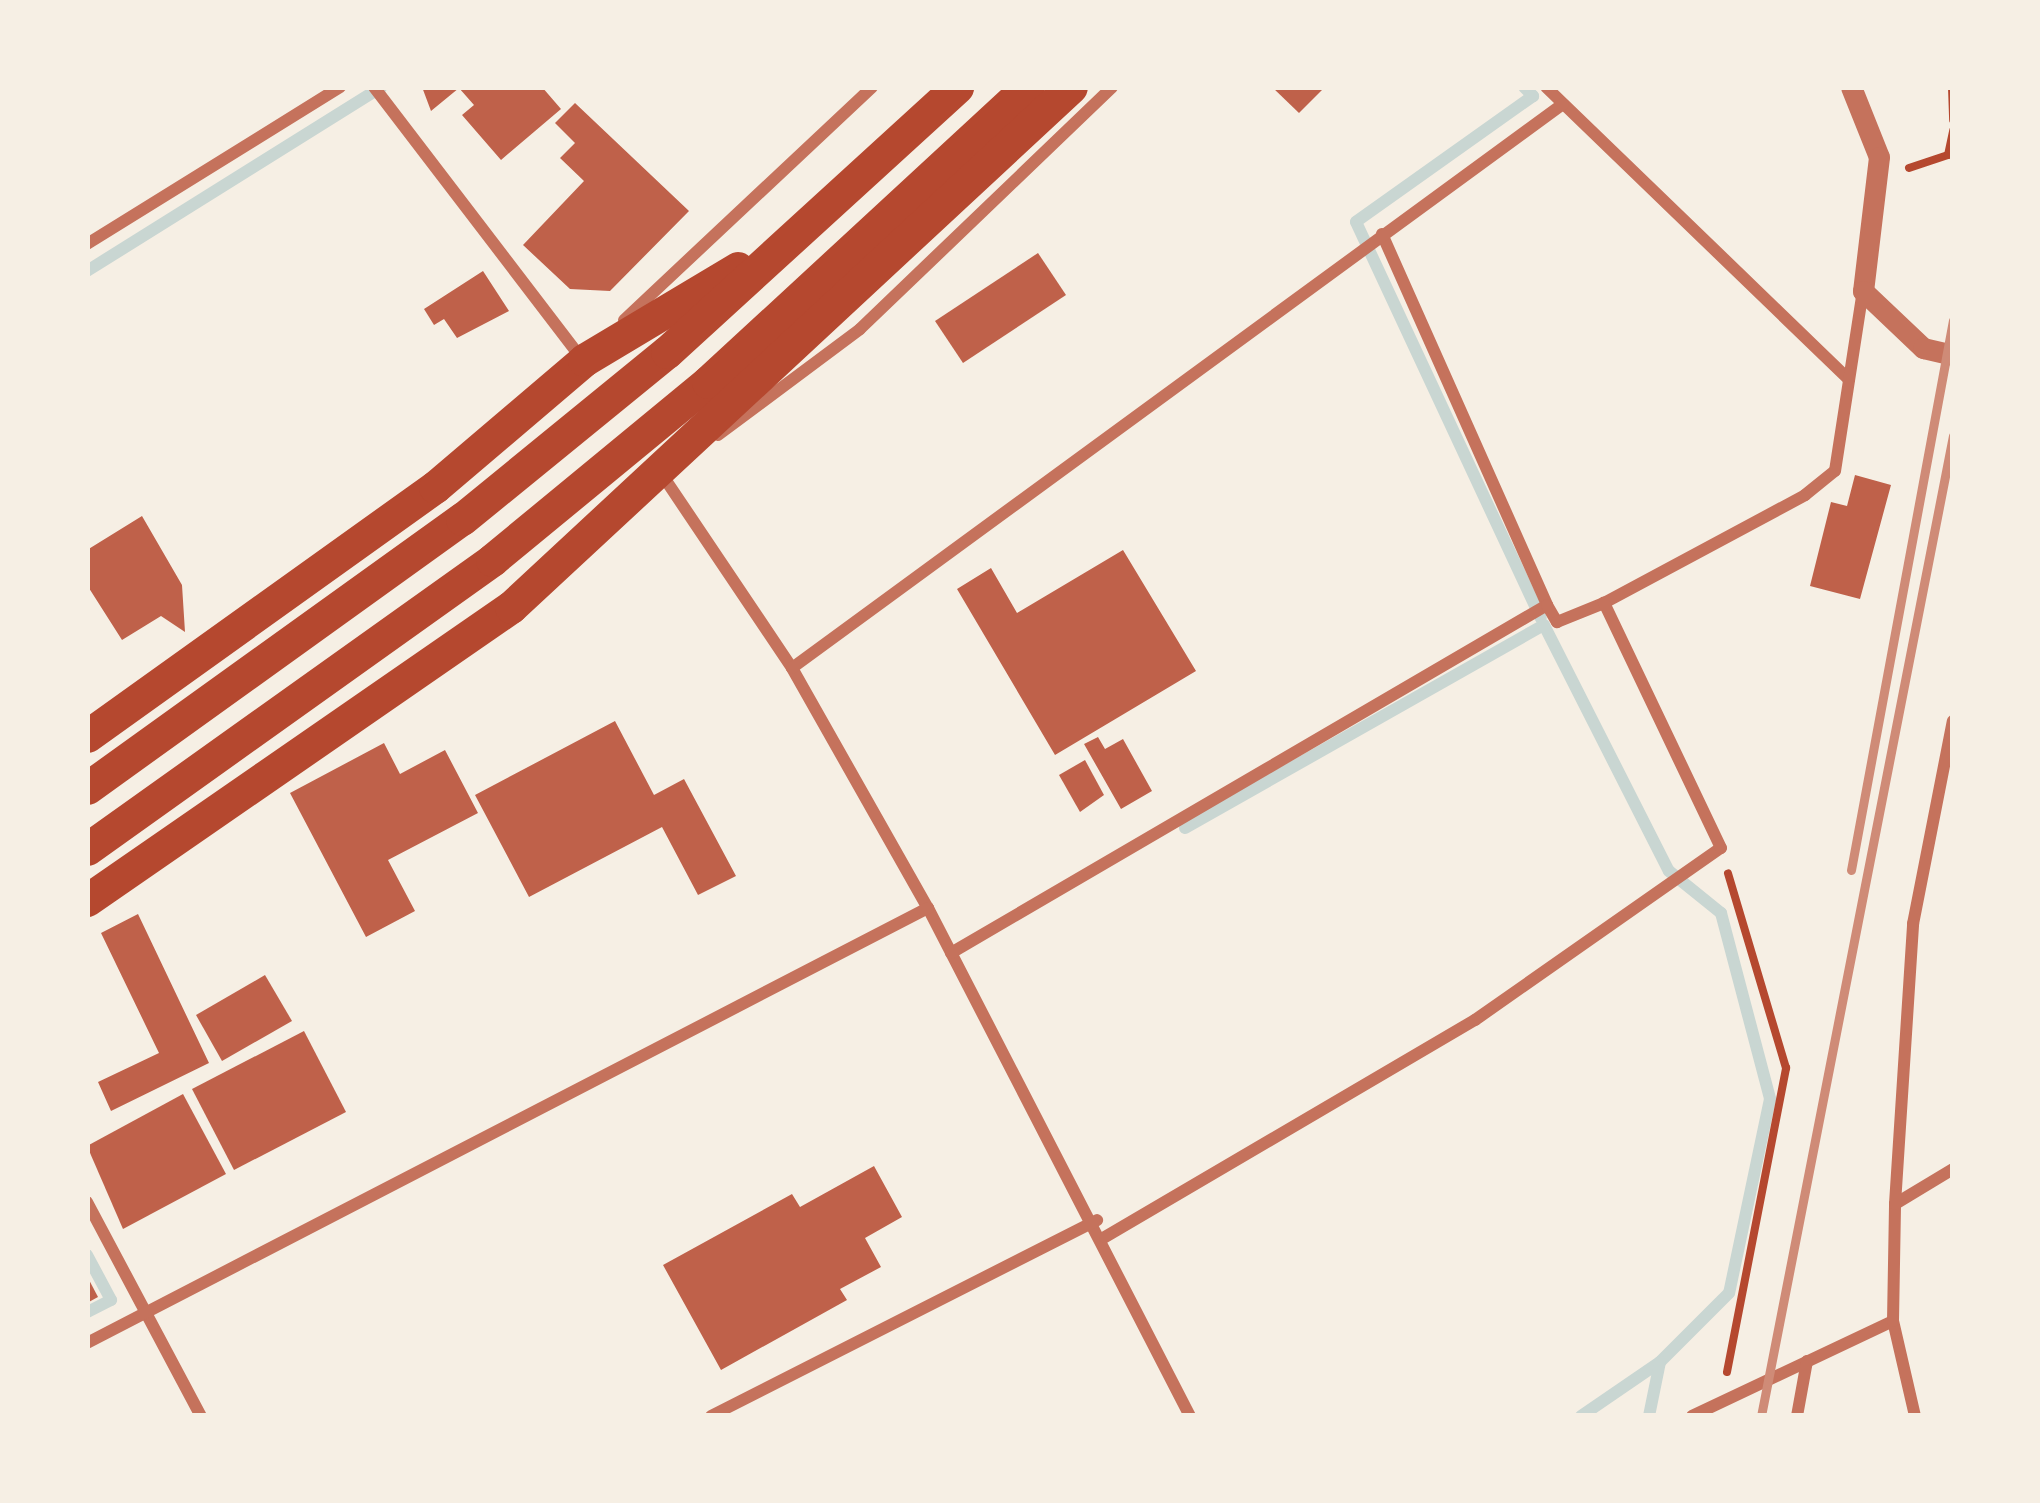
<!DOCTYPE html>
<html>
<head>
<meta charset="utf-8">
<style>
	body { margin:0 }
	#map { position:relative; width:2040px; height:1503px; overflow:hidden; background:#f6efe4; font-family:"Source Sans 3",sans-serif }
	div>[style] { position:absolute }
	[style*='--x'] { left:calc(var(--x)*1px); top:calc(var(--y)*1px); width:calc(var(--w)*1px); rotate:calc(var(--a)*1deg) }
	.stream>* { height:12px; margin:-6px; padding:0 6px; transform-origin:6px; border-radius:6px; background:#c9d6d2 }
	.building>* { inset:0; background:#bf614a }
	.path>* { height:8px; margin:-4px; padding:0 4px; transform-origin:4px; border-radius:4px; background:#b5482f }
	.minor>* { height:12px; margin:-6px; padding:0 6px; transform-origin:6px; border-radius:6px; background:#c5725c }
	.tertiary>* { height:21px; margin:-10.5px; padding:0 10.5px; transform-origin:10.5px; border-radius:10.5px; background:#c5725c }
	.trunk>* { height:33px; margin:-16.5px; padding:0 16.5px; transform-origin:16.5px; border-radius:16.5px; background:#b5482f }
	.rail>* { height:9px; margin:-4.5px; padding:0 4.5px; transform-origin:4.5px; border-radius:4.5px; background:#cf8b77 }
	span { translate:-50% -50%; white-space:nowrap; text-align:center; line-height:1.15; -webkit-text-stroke:12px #f6efe4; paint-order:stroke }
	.frame { position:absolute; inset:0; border:90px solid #f6efe4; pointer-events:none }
</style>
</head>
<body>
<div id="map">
	<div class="stream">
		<div style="--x:1524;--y:87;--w:13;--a:45"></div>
		<div style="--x:1533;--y:96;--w:217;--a:144.6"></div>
		<div style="--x:1356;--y:222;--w:437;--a:65"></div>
		<div style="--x:87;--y:271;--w:347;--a:-32"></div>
		<div style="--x:1185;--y:828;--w:412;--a:-29.5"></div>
		<div style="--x:1544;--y:625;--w:276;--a:63.1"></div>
		<div style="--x:1669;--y:871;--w:67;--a:38.9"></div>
		<div style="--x:1721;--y:913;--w:192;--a:75.2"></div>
		<div style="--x:1770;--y:1099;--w:198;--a:101.9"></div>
		<div style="--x:1729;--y:1293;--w:98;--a:135"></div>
		<div style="--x:1660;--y:1362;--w:96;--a:145.6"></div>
		<div style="--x:87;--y:1255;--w:51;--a:61.9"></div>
		<div style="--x:111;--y:1300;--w:27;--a:153"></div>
		<div style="--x:1649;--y:1416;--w:55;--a:-78.5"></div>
	</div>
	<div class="building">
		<div style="clip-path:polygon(422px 87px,542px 87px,561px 109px,501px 160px,462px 115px,474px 105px,459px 88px,431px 111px)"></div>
		<div style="clip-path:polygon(1272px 87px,1325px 87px,1299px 113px)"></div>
		<div style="clip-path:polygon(575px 103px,689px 211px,610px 291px,570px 289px,523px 245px,584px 181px,560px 158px,575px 143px,555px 123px)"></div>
		<div style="clip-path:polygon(1038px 253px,1066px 295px,963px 363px,935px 321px)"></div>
		<div style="clip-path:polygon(483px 271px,509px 311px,457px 338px,444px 319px,434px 325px,424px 309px)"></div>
		<div style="clip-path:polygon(1855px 475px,1891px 485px,1860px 599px,1810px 586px,1831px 502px,1847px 506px)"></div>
		<div style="clip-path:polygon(142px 516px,182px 585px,185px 632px,161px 616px,122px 640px,87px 585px,87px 550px)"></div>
		<div style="clip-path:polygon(1123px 550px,1196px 671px,1055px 755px,957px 589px,991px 568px,1017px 613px)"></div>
		<div style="clip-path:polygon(615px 721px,654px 795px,684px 779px,736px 876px,698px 895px,662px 827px,529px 897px,475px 795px)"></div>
		<div style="clip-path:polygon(1098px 737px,1105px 749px,1123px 739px,1152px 791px,1121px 809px,1084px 744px)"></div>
		<div style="clip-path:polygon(384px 743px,400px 774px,445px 750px,478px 813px,388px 860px,415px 911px,366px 937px,290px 793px)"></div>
		<div style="clip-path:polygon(1085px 760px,1104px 795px,1080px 812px,1059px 775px)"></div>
		<div style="clip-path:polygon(138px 914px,209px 1063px,111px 1111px,98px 1082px,159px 1053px,101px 933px)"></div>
		<div style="clip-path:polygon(265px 975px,292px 1021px,222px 1061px,196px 1015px)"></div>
		<div style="clip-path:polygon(304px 1031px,346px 1112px,234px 1170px,192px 1089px)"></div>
		<div style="clip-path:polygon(183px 1094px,226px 1174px,123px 1229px,87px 1146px)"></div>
		<div style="clip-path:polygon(874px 1166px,902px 1217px,865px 1238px,881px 1267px,840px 1289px,847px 1300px,721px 1370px,663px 1265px,792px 1194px,800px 1207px)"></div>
		<div style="clip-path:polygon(87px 1276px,98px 1297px,87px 1303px)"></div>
	</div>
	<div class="path">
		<div style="--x:1952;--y:87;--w:33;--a:88"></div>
		<div style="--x:1909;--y:168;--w:41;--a:-18.4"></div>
		<div style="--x:1948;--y:155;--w:25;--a:-78"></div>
		<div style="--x:1727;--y:1372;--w:310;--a:-79"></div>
		<div style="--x:1786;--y:1068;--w:203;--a:-106.6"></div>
	</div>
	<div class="minor">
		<div style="--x:374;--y:87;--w:339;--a:52.6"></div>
		<div style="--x:1546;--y:87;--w:421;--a:44"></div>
		<div style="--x:1382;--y:234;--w:406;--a:66"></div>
		<div style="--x:87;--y:244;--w:298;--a:-31.8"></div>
		<div style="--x:624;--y:320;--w:340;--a:-43.2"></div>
		<div style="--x:718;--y:435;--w:177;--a:-36.7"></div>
		<div style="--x:860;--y:329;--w:349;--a:-43.8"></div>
		<div style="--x:663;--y:476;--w:231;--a:56.1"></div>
		<div style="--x:792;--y:668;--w:276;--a:60.5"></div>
		<div style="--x:928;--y:908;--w:572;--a:62.72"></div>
		<div style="--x:792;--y:668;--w:955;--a:-36.19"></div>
		<div style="--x:951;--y:953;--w:690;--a:-30.28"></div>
		<div style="--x:1547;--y:605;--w:20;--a:60"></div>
		<div style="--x:1557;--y:622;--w:51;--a:-22"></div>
		<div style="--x:1604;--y:603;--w:228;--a:-28.2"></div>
		<div style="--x:1805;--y:495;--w:38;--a:-39"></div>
		<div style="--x:1835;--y:471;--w:182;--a:-81.2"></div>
		<div style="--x:87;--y:1202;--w:242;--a:62"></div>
		<div style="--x:1895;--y:1204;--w:68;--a:-31.1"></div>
		<div style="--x:1105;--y:1237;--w:429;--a:-30.4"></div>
		<div style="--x:1475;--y:1020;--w:300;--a:-35"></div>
		<div style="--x:1721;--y:848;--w:272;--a:-115.5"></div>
		<div style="--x:87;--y:1343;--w:947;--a:-27.35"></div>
		<div style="--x:711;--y:1416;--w:433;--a:-26.9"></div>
		<div style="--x:1692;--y:1416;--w:222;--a:-25.3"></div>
		<div style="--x:1797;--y:1416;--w:56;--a:-79.7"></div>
		<div style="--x:1915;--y:1416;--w:98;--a:-103"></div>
		<div style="--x:1893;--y:1321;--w:117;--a:-89"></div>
		<div style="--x:1895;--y:1204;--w:281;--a:-86.3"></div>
		<div style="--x:1913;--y:924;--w:207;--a:-78.9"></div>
	</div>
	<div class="tertiary">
		<div style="--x:1851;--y:87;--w:75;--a:68.2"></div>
		<div style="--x:1879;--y:157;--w:135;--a:96.8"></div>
		<div style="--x:1863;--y:291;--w:83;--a:43.5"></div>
		<div style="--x:1923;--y:348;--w:31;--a:13"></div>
	</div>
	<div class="trunk">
		<div style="--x:87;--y:736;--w:428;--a:-35.6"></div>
		<div style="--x:435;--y:487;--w:196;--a:-40.4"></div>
		<div style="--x:584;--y:360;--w:179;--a:-30.9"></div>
		<div style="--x:87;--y:788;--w:462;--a:-35.7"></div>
		<div style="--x:462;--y:519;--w:264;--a:-39.2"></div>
		<div style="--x:667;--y:352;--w:393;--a:-42.4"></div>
		<div style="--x:87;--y:849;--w:498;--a:-35.5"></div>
		<div style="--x:492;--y:560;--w:280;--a:-39.5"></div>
		<div style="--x:708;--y:382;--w:435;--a:-42.7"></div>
		<div style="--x:87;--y:900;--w:515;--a:-34.65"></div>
		<div style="--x:511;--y:607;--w:764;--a:-42.88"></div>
	</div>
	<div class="rail">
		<div style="--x:1851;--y:870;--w:559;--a:-79.49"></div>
		<div style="--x:1761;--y:1416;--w:999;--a:-78.92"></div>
	</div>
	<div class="frame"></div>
</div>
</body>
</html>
